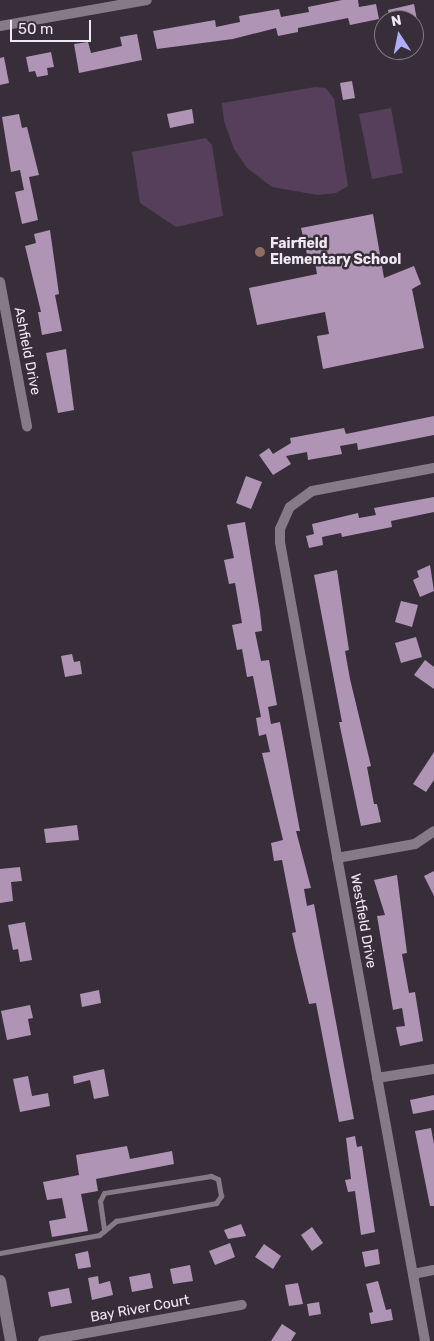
<!DOCTYPE html>
<html>
<head>
<meta charset="utf-8">
<style>
	body { margin:0 }
	#map { position:relative; width:434px; height:1341px; overflow:hidden; background:#382e3a; font-family:Rubik,sans-serif }
	div>[style] { position:absolute }
	[style*='--x'] { left:calc(var(--x)*1px); top:calc(var(--y)*1px); width:calc(var(--w)*1px); rotate:calc(var(--a)*1deg) }
	.green>* { inset:0; background:#563f5b }
	.building>* { inset:0; background:#af94b6 }
	.lane>* { height:5px; margin:-2.5px; padding:0 2.5px; transform-origin:2.5px; border-radius:2.5px; background:#857a88 }
	.street>* { height:10px; margin:-5px; padding:0 5px; transform-origin:5px; border-radius:5px; background:#857a88 }
	.secondary>* { height:12px; margin:-6px; padding:0 6px; transform-origin:6px; border-radius:6px; background:#857a88 }
	.dots>* { width:14px; height:14px; translate:-50% -50%; box-sizing:border-box; border:2px solid #382e3a; border-radius:50% }
	span { translate:-50% -50%; white-space:nowrap; text-align:center; line-height:1.15; -webkit-text-stroke:5px #382e3a; paint-order:stroke }
	.poi-label { font-size:14px; color:#efe9f1; font-weight:700 }
	.left { translate:0 -50%; text-align:left }
	.street-label { font-size:14px; color:#efe9f1 }
	.north { position:absolute; left:374px; top:10px; width:50px; height:50px; box-sizing:border-box; background:#382e3a; border:1px solid #817983; border-radius:50%; rotate:349deg; font-size:14px; font-weight:700; line-height:20px; text-align:center; color:#efe9f1 }
	.north::after { content:''; display:block; margin:auto; width:18px; height:22px; background:#afaefa; clip-path:polygon(50% 0,100% 100%,50% 72%,0 100%) }
	.scale { position:absolute; left:10px; top:20px; width:81px; height:22px; box-sizing:border-box; border:2px solid #efe9f1; border-top:0; padding-left:6px; font-size:15px; line-height:18px; white-space:nowrap; color:#efe9f1; -webkit-text-stroke:4px #382e3a; paint-order:stroke }
</style>
</head>
<body>
<div id="map">
	<div class="green">
		<div style="clip-path:polygon(315px 87px,326px 88px,334px 99px,348px 186px,336px 193px,318px 195px,272px 187px,247px 168px,234px 149px,224px 121px,222px 103px)"></div>
		<div style="clip-path:polygon(391px 108px,403px 173px,372px 179px,359px 114px)"></div>
		<div style="clip-path:polygon(206px 138px,212px 145px,223px 216px,176px 227px,140px 203px,132px 152px)"></div>
	</div>
	<div class="building">
		<div style="clip-path:polygon(342px 0,358px 0,359px 7px,376px 4px,379px 19px,350px 25px,348px 18px,298px 28px,298px 32px,278px 36px,276px 28px,233px 39px,157px 49px,153px 31px,215px 20px,216px 27px,240px 22px,239px 16px,279px 9px,281px 17px,309px 12px,308px 7px)"></div>
		<div style="clip-path:polygon(414px 4px,417px 20px,390px 20px,388px 10px)"></div>
		<div style="clip-path:polygon(137px 34px,142px 60px,79px 73px,74px 44px,88px 42px,91px 53px,122px 46px,120px 37px)"></div>
		<div style="clip-path:polygon(51px 52px,54px 67px,47px 68px,48px 75px,37px 77px,35px 71px,29px 72px,26px 57px)"></div>
		<div style="clip-path:polygon(4px 57px,9px 83px,0 85px,0 58px)"></div>
		<div style="clip-path:polygon(352px 81px,355px 98px,343px 100px,340px 83px)"></div>
		<div style="clip-path:polygon(192px 109px,194px 123px,170px 128px,167px 114px)"></div>
		<div style="clip-path:polygon(19px 114px,22px 128px,27px 127px,39px 175px,29px 177px,38px 220px,22px 224px,15px 192px,24px 190px,20px 170px,11px 172px,2px 117px)"></div>
		<div style="clip-path:polygon(373px 214px,384px 278px,414px 266px,421px 284px,412px 289px,424px 348px,323px 369px,317px 336px,329px 334px,325px 312px,257px 325px,249px 288px,317px 274px,314px 258px,308px 259px,301px 228px)"></div>
		<div style="clip-path:polygon(50px 230px,59px 294px,55px 295px,62px 331px,42px 335px,38px 312px,41px 312px,25px 246px,36px 243px,34px 234px)"></div>
		<div style="clip-path:polygon(66px 349px,74px 410px,58px 413px,46px 353px)"></div>
		<div style="clip-path:polygon(434px 416px,434px 435px,358px 450px,357px 443px,340px 446px,342px 454px,308px 460px,307px 452px,286px 456px,291px 464px,273px 475px,259px 455px,269px 448px,273px 454px,291px 443px,290px 438px,344px 428px,346px 434px)"></div>
		<div style="clip-path:polygon(246px 476px,262px 482px,251px 509px,236px 503px)"></div>
		<div style="clip-path:polygon(434px 497px,434px 512px,391px 521px,392px 527px,342px 537px,341px 533px,322px 537px,323px 545px,309px 548px,306px 536px,314px 534px,312px 524px,358px 513px,359px 518px,376px 515px,374px 508px)"></div>
		<div style="clip-path:polygon(245px 522px,260px 612px,262px 631px,255px 632px,261px 661px,269px 660px,277px 705px,268px 707px,271px 724px,280px 722px,300px 831px,296px 831px,311px 888px,304px 889px,307px 906px,314px 904px,354px 1119px,339px 1122px,316px 1003px,309px 1004px,296px 951px,292px 933px,296px 932px,282px 860px,274px 861px,271px 843px,283px 840px,262px 753px,270px 752px,266px 734px,259px 736px,256px 718px,261px 717px,253px 676px,247px 677px,242px 649px,237px 650px,232px 625px,242px 623px,235px 583px,229px 584px,224px 560px,234px 558px,227px 525px)"></div>
		<div style="clip-path:polygon(430px 565px,434px 591px,420px 597px,413px 580px,419px 577px,417px 571px)"></div>
		<div style="clip-path:polygon(337px 570px,349px 650px,345px 651px,350px 679px,371px 766px,367px 767px,374px 804px,377px 804px,381px 822px,361px 826px,339px 722px,342px 722px,314px 575px)"></div>
		<div style="clip-path:polygon(401px 601px,418px 605px,412px 627px,395px 622px)"></div>
		<div style="clip-path:polygon(416px 637px,422px 657px,401px 663px,395px 643px)"></div>
		<div style="clip-path:polygon(72px 654px,74px 662px,80px 661px,82px 674px,65px 677px,61px 656px)"></div>
		<div style="clip-path:polygon(425px 660px,434px 667px,434px 689px,414px 675px)"></div>
		<div style="clip-path:polygon(434px 752px,434px 780px,426px 792px,413px 784px)"></div>
		<div style="clip-path:polygon(77px 825px,79px 840px,46px 843px,44px 829px)"></div>
		<div style="clip-path:polygon(20px 867px,22px 881px,11px 882px,13px 901px,0 903px,0 869px)"></div>
		<div style="clip-path:polygon(434px 871px,434px 896px,424px 876px)"></div>
		<div style="clip-path:polygon(397px 875px,407px 953px,402px 954px,409px 993px,415px 992px,423px 1041px,400px 1046px,396px 1027px,405px 1026px,402px 1008px,393px 1010px,377px 916px,385px 915px,374px 880px)"></div>
		<div style="clip-path:polygon(25px 922px,32px 960px,20px 962px,18px 949px,13px 950px,8px 925px)"></div>
		<div style="clip-path:polygon(99px 990px,101px 1003px,82px 1007px,80px 994px)"></div>
		<div style="clip-path:polygon(30px 1005px,33px 1018px,28px 1019px,31px 1035px,7px 1040px,1px 1011px)"></div>
		<div style="clip-path:polygon(104px 1069px,109px 1096px,94px 1099px,90px 1080px,74px 1084px,73px 1076px)"></div>
		<div style="clip-path:polygon(28px 1076px,32px 1096px,48px 1093px,50px 1106px,20px 1112px,13px 1079px)"></div>
		<div style="clip-path:polygon(434px 1095px,434px 1110px,413px 1114px,410px 1100px)"></div>
		<div style="clip-path:polygon(431px 1128px,434px 1144px,434px 1206px,430px 1206px,415px 1131px)"></div>
		<div style="clip-path:polygon(355px 1136px,357px 1147px,362px 1146px,375px 1232px,361px 1235px,355px 1191px,348px 1192px,345px 1180px,351px 1179px,346px 1138px)"></div>
		<div style="clip-path:polygon(127px 1146px,130px 1159px,172px 1151px,174px 1164px,96px 1179px,98px 1191px,81px 1194px,88px 1231px,52px 1237px,49px 1221px,66px 1218px,62px 1198px,47px 1200px,43px 1182px,79px 1175px,76px 1155px)"></div>
		<div style="clip-path:polygon(241px 1224px,246px 1236px,228px 1239px,224px 1230px)"></div>
		<div style="clip-path:polygon(312px 1227px,323px 1243px,312px 1251px,301px 1235px)"></div>
		<div style="clip-path:polygon(230px 1243px,235px 1257px,215px 1265px,209px 1251px)"></div>
		<div style="clip-path:polygon(264px 1244px,281px 1256px,273px 1269px,255px 1257px)"></div>
		<div style="clip-path:polygon(378px 1249px,380px 1264px,365px 1267px,362px 1252px)"></div>
		<div style="clip-path:polygon(88px 1251px,91px 1267px,78px 1269px,75px 1254px)"></div>
		<div style="clip-path:polygon(190px 1265px,193px 1281px,173px 1284px,170px 1269px)"></div>
		<div style="clip-path:polygon(150px 1273px,153px 1288px,132px 1292px,129px 1277px)"></div>
		<div style="clip-path:polygon(98px 1276px,99px 1284px,110px 1281px,113px 1295px,92px 1300px,88px 1278px)"></div>
		<div style="clip-path:polygon(378px 1281px,386px 1310px,391px 1309px,393px 1320px,371px 1324px,369px 1313px,373px 1312px,366px 1284px)"></div>
		<div style="clip-path:polygon(298px 1283px,303px 1304px,289px 1306px,285px 1285px)"></div>
		<div style="clip-path:polygon(69px 1288px,72px 1303px,51px 1307px,48px 1292px)"></div>
		<div style="clip-path:polygon(319px 1302px,321px 1314px,309px 1316px,307px 1304px)"></div>
		<div style="clip-path:polygon(282px 1324px,296px 1333px,291px 1341px,271px 1341px)"></div>
	</div>
	<div class="lane">
		<div style="--x:0;--y:1253;--w:101;--a:-10.3"></div>
		<div style="--x:99;--y:1235;--w:6;--a:-39"></div>
		<div style="--x:104;--y:1231;--w:16;--a:-40"></div>
		<div style="--x:116;--y:1221;--w:102;--a:-10.2"></div>
		<div style="--x:216;--y:1203;--w:9;--a:-54"></div>
		<div style="--x:221;--y:1196;--w:17;--a:-100"></div>
		<div style="--x:218;--y:1179;--w:8;--a:-157"></div>
		<div style="--x:211;--y:1176;--w:108;--a:171"></div>
		<div style="--x:104;--y:1193;--w:9;--a:117"></div>
		<div style="--x:100;--y:1201;--w:30;--a:82"></div>
	</div>
	<div class="street">
		<div style="--x:0;--y:26;--w:149;--a:-10"></div>
		<div style="--x:0;--y:282;--w:147;--a:79.4"></div>
		<div style="--x:337;--y:858;--w:79;--a:-10.2"></div>
		<div style="--x:415;--y:844;--w:23;--a:-34"></div>
		<div style="--x:377;--y:1078;--w:58;--a:-9"></div>
		<div style="--x:413;--y:1274;--w:21;--a:-11"></div>
		<div style="--x:43;--y:1341;--w:202;--a:-10.3"></div>
		<div style="--x:425;--y:1341;--w:812;--a:-100.29"></div>
		<div style="--x:280;--y:542;--w:13;--a:-90"></div>
		<div style="--x:280;--y:529;--w:24;--a:-66"></div>
		<div style="--x:290;--y:507;--w:27;--a:-36"></div>
		<div style="--x:312;--y:491;--w:124;--a:-10.7"></div>
	</div>
	<div class="secondary">
		<div style="--x:0;--y:1281;--w:61;--a:79.6"></div>
	</div>
	<div class="dots">
		<div style="left:260px;top:252px;background:#8d6e63"></div>
	</div>
	<div class="poi-label">
		<span class="left" style="left:270px;top:252px">Fairfield<br>Elementary School</span>
	</div>
	<div class="street-label">
		<span style="left:27px;top:351px;rotate:79deg">Ashfield Drive</span>
		<span style="left:363px;top:921px;rotate:80deg">Westfield Drive</span>
		<span style="left:140px;top:1309px;rotate:-10deg">Bay River Court</span>
	</div>
	<div class="north">N</div>
	<div class="scale">50 m</div>
</div>
</body>
</html>
